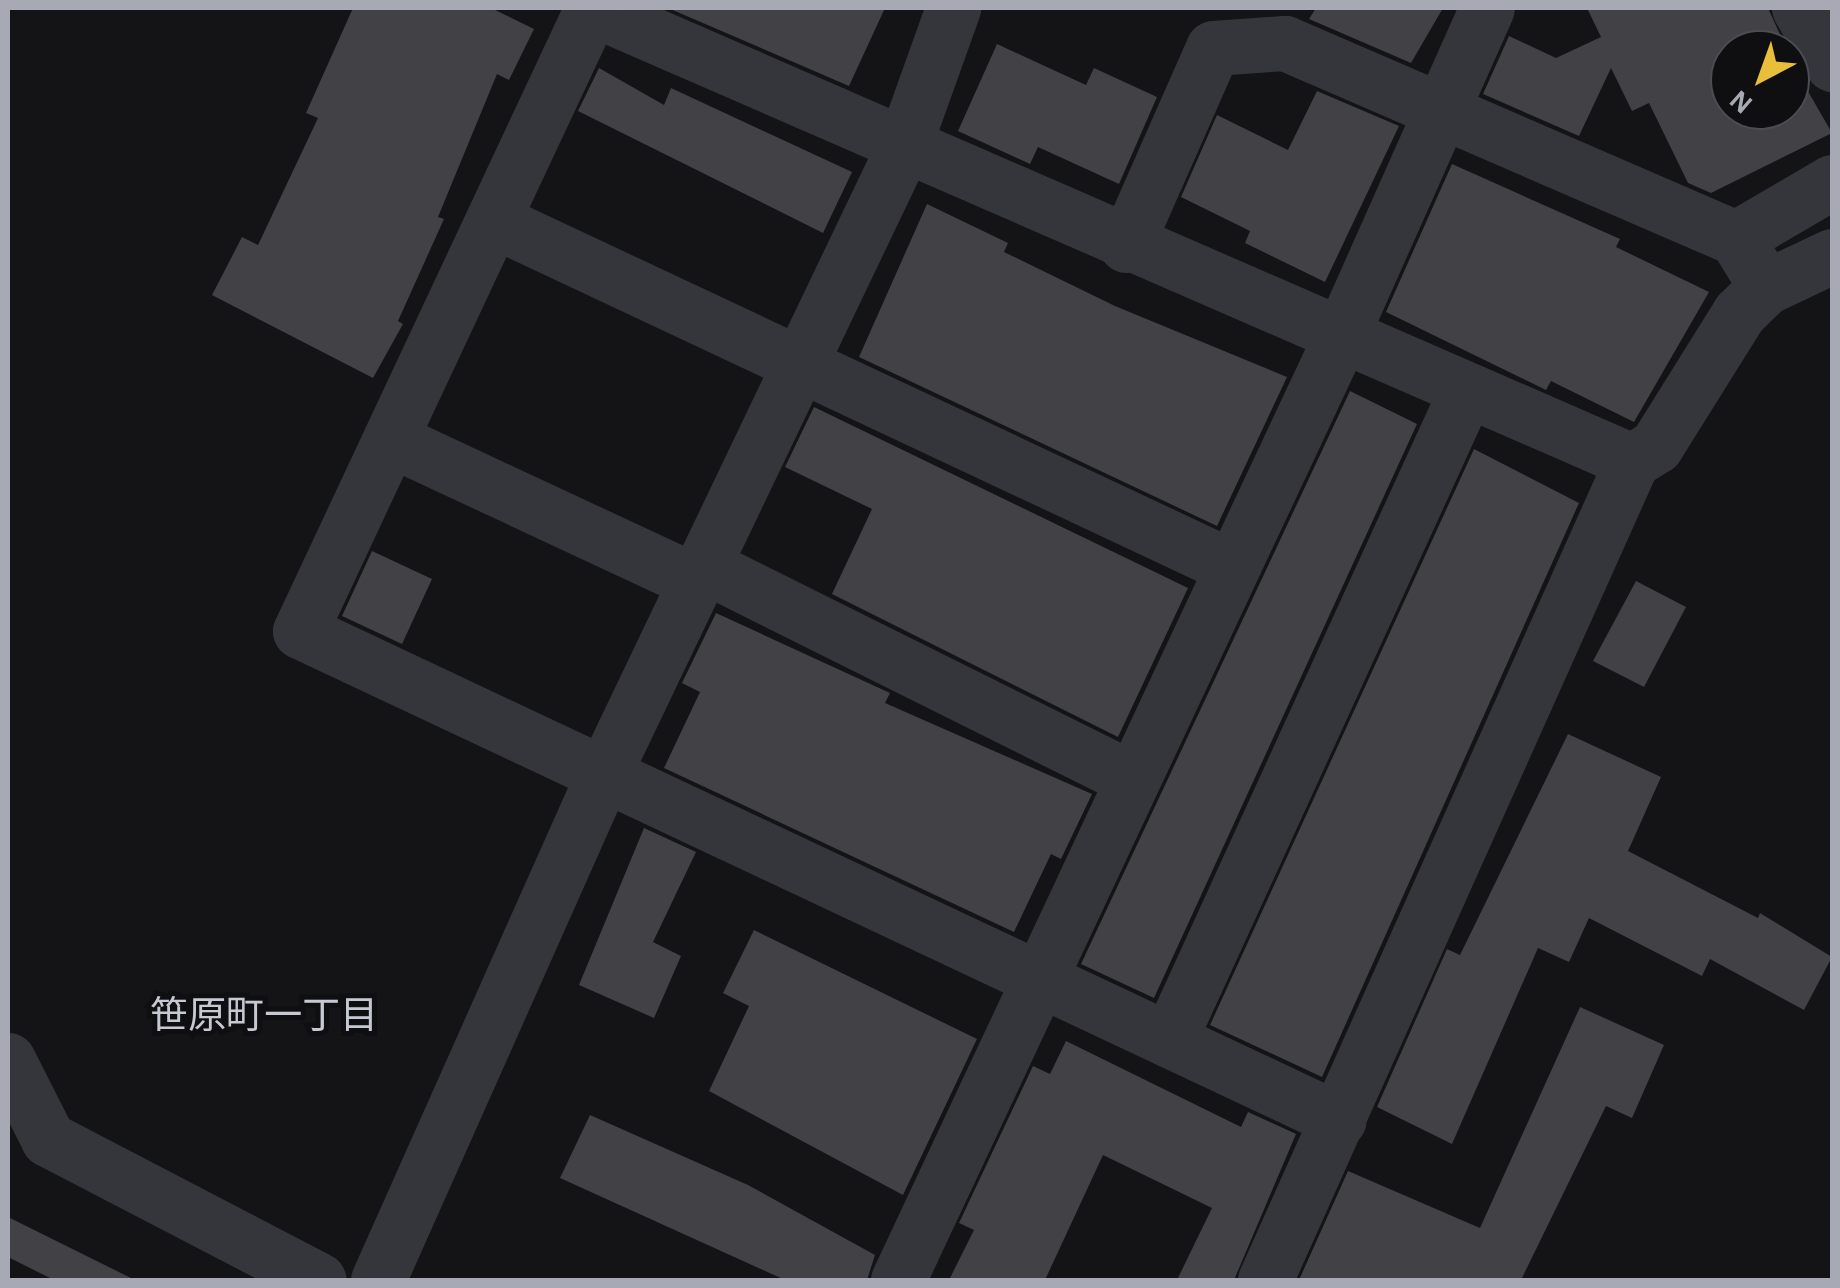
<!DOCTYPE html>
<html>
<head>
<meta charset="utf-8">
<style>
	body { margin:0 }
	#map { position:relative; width:1840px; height:1288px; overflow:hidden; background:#141416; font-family:"Alegreya Sans","Noto Sans JP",sans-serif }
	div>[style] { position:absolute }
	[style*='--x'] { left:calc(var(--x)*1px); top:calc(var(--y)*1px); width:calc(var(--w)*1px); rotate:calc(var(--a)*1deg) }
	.building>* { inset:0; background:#414146 }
	.minor>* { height:55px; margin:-27.5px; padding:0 27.5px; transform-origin:27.5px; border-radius:27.5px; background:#35363b }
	span { translate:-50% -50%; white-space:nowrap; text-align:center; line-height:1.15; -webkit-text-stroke:10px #0f0f11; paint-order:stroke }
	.neighbourhood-label { font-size:38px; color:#c7c9d2 }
	.frame { position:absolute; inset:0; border:10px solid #a7aab5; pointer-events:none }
	.north { position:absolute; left:1710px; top:30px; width:100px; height:100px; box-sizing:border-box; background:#0f0f11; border:2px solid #4c4d53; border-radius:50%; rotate:221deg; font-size:28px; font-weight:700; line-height:40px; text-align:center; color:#a7aab5 }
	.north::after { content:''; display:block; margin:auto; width:35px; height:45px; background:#e7bf3b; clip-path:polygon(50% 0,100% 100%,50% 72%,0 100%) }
</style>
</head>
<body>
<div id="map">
	<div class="building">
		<div style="clip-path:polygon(353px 8px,491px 8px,534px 29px,509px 80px,497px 74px,438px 217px,444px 219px,398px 321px,403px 324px,373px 378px,212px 295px,242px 237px,258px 245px,318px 118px,306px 113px)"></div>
		<div style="clip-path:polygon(668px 8px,885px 8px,849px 86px)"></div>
		<div style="clip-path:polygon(1316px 8px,1443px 8px,1411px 63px,1309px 19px)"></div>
		<div style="clip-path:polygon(1587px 8px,1768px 8px,1787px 50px,1730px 50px,1730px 110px,1790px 110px,1790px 60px,1832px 133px,1711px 193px,1688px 183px,1649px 103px,1632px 111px,1611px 68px,1579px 136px,1483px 94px,1509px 36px,1556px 58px,1601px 37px)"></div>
		<div style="clip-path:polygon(997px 44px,1086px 85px,1094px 68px,1157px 97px,1119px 184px,1038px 147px,1030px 164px,958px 131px)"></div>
		<div style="clip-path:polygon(599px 68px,664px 105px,671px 88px,852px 172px,823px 233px,578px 111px)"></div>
		<div style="clip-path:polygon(1317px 91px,1399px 126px,1325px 282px,1245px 243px,1250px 231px,1181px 197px,1217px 115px,1288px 150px)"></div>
		<div style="clip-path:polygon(1452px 164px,1620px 239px,1616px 247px,1709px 292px,1634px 422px,1551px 381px,1546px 390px,1540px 387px,1386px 312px)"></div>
		<div style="clip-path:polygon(927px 204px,1008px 243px,1004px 252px,1115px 306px,1287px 377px,1217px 526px,859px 357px)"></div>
		<div style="clip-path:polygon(1350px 391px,1417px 424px,1154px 998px,1081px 964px)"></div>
		<div style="clip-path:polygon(814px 407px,1188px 588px,1118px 737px,832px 594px,872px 509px,785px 467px)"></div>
		<div style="clip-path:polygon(1474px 449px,1579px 503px,1322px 1077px,1210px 1025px)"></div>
		<div style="clip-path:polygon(372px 551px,432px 579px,402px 644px,342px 616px)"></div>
		<div style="clip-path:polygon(1636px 581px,1686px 607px,1644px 687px,1593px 661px)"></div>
		<div style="clip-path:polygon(716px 613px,890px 693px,885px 703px,1092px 794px,1061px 859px,1051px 854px,1014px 932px,664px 768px,700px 692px,682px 683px)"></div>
		<div style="clip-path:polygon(1568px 734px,1661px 777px,1628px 851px,1758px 918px,1760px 913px,1832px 957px,1804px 1010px,1710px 959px,1702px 976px,1589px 918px,1569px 962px,1538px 948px,1452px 1144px,1377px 1107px,1447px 949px,1460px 955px)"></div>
		<div style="clip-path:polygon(644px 828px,696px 852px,653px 942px,681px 956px,654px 1018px,579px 985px)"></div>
		<div style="clip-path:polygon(754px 930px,977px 1039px,903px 1195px,709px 1091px,749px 1006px,723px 993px)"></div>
		<div style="clip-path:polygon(1580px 1007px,1664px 1045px,1632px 1118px,1606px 1106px,1521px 1280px,1299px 1280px,1348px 1171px,1480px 1228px)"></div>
		<div style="clip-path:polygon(1066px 1041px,1241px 1127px,1248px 1112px,1296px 1134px,1234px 1280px,1177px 1280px,1212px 1208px,1103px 1155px,1045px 1280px,949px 1280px,974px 1230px,959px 1223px,1033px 1066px,1050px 1074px)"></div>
		<div style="clip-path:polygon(590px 1115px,748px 1185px,875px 1255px,867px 1280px,785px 1280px,560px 1178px)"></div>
		<div style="clip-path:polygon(8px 1217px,135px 1280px,54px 1280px,8px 1257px)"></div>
	</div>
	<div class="minor">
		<div style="--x:591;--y:8;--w:1135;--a:23.52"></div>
		<div style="--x:592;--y:8;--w:688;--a:115.11"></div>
		<div style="--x:300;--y:631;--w:1148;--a:25.2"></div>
		<div style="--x:1799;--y:8;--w:65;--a:59.5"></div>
		<div style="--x:493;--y:220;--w:816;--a:25.15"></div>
		<div style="--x:1736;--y:238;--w:111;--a:-30.3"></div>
		<div style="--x:1126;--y:245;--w:215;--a:-66.2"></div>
		<div style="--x:1213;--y:48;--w:72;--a:-4"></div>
		<div style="--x:1285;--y:43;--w:491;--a:23.4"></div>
		<div style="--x:1736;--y:238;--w:57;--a:58.5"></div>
		<div style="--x:390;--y:439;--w:336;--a:25"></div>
		<div style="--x:703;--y:565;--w:479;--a:26.5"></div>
		<div style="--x:1169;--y:1040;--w:714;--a:-65.41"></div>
		<div style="--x:8;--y:1060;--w:89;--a:63.1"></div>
		<div style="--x:48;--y:1139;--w:305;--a:27.5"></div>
		<div style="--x:378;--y:1280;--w:553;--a:-65.98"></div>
		<div style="--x:603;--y:775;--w:695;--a:-64.43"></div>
		<div style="--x:903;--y:148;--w:149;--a:-70.3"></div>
		<div style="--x:898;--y:1280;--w:1041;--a:-64.86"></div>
		<div style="--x:1340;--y:338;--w:361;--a:-66"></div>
		<div style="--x:1265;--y:1280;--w:897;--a:-65.86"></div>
		<div style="--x:1632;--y:461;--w:28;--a:-32"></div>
		<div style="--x:1656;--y:446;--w:157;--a:-58"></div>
		<div style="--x:1739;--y:313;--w:37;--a:-44"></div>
		<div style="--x:1766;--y:287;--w:73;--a:-25.2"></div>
	</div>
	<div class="neighbourhood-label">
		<span style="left:264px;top:1018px">笹原町一丁目</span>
	</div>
	<div class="frame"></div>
	<div class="north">N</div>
</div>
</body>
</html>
